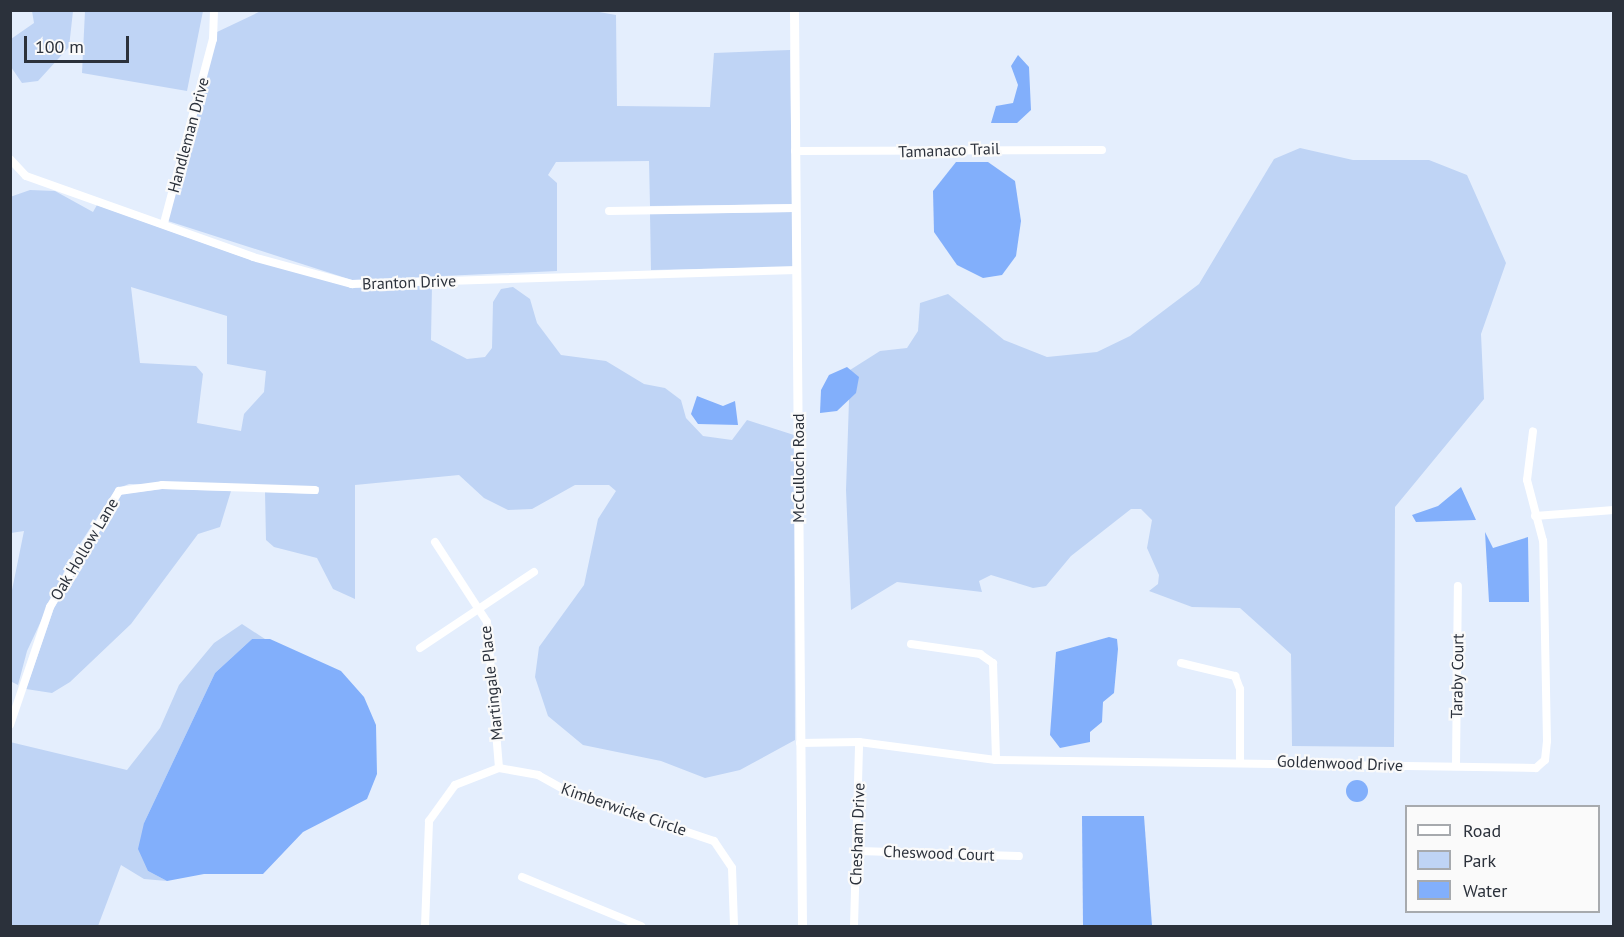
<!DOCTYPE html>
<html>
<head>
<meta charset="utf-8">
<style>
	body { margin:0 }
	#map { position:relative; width:1624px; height:937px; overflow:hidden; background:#e4eefd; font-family:"PT Sans",sans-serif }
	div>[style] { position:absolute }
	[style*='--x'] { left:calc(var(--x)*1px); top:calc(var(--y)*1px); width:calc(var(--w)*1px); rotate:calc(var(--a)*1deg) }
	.green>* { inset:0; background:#bfd4f5 }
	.water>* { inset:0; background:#82affb }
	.round { border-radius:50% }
	.minor>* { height:8px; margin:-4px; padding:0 4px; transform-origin:4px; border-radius:4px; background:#fff }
	.tertiary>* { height:9px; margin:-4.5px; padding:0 4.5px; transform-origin:4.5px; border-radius:4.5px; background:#fff }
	span { translate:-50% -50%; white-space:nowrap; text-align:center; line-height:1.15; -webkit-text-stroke:4.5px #fafafa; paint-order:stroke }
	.street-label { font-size:16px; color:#2b313b }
	.frame { position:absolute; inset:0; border:12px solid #2b313b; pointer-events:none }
	.legend { position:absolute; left:1405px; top:805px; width:195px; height:108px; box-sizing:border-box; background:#fafafa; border:2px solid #a7aaae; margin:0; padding:8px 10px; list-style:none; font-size:18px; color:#2b313b }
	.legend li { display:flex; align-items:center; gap:12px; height:30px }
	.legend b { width:30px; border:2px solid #a7aaae }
	.scale { position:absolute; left:24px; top:36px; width:105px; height:27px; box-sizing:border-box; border:3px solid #2b313b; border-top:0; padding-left:8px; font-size:18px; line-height:21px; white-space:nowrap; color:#2b313b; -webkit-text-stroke:4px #fafafa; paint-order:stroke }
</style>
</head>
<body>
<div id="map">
	<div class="green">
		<div style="clip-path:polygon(588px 10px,616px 15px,617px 106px,710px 107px,714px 53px,790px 50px,792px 204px,650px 206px,649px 161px,556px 162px,548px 175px,557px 183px,557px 271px,352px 280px,168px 221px,217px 32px,261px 11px)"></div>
		<div style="clip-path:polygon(32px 11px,73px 11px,69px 47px,38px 81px,22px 83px,11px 67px,11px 39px,34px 23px)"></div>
		<div style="clip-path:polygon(85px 11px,203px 11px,187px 91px,82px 73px)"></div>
		<div style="clip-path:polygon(1300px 148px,1353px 160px,1429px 160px,1467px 175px,1506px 263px,1481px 334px,1484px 399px,1395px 507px,1394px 747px,1292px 746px,1291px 654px,1240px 608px,1192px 607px,1149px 591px,1158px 584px,1159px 575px,1147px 548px,1152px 520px,1141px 509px,1131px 509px,1071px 556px,1046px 586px,1033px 588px,991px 575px,979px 581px,982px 592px,897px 582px,851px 610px,846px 490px,850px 370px,880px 351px,907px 348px,918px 331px,920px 303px,948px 294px,1004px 340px,1047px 357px,1097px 352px,1130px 336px,1199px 284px,1274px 159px)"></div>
		<div style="clip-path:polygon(evenodd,30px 190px,55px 191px,93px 212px,97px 205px,251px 260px,350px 287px,432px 285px,431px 340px,467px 359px,485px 357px,492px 348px,493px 302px,501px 289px,513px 287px,530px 299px,537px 323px,561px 355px,606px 361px,644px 384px,665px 388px,681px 400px,686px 418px,703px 436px,732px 440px,747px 420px,794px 435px,795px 740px,740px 770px,705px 778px,661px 761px,583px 745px,548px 716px,535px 677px,539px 647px,584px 585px,598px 519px,616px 491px,609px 485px,575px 485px,532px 509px,508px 510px,484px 498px,459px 475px,355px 485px,355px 599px,333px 589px,317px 558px,274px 547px,266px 540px,265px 492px,318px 494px,319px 487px,129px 484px,116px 489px,70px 559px,27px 651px,18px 685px,12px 682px,11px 595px,24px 531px,11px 533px,10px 197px,30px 190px,131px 287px,227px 316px,227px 364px,266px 371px,264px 392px,244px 414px,241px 431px,197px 423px,203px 374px,196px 366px,140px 363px,131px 287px)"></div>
		<div style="clip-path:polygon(792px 212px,793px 267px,651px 270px,650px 214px)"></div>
		<div style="clip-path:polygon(162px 489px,231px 491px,220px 527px,198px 534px,131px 624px,70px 682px,52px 693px,26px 689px,54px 608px,122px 494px)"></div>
		<div style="clip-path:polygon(242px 624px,265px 639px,252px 639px,215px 673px,144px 823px,148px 871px,167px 881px,144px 879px,121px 865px,98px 926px,11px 926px,10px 742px,127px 770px,160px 728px,179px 685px,214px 643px)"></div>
	</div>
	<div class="water">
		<div style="clip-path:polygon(1018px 55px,1029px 67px,1031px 110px,1017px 123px,991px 123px,996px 106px,1013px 103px,1018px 85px,1011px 66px)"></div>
		<div style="clip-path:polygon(956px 162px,988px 162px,1015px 181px,1021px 221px,1016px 256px,1002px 275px,983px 278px,957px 265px,934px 232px,933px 191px)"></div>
		<div style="clip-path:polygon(847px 367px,859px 377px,856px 393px,837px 411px,820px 413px,821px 390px,829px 375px)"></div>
		<div style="clip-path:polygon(697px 396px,723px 406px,735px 401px,738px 425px,698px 424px,691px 414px)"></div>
		<div style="clip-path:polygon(1461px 487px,1476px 520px,1416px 522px,1412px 515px,1438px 506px)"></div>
		<div style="clip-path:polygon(1485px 532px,1493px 548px,1528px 537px,1529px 602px,1489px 602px)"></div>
		<div style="clip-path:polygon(1109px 637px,1117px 639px,1118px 649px,1114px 693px,1103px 702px,1102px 722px,1090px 732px,1090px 742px,1060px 748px,1050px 735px,1056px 652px)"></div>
		<div style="clip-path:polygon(252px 639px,270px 639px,341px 671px,364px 697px,376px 725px,377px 774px,367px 799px,303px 832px,263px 874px,204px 874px,167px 881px,148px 871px,138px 849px,144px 823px,215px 673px)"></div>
		<div class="round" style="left:1346px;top:780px;width:22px;height:22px"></div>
		<div style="clip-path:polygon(1082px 816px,1144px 816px,1152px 926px,1083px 926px)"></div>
	</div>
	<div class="minor">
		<div style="--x:795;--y:151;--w:307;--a:-0.2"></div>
		<div style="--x:10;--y:159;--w:23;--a:47"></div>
		<div style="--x:26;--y:176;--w:241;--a:19.6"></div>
		<div style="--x:253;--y:257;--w:103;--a:15.3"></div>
		<div style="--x:352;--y:284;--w:445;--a:-1.8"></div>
		<div style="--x:609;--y:211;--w:187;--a:-0.9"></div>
		<div style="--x:164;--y:223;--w:190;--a:-75.1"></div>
		<div style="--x:213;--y:39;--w:29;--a:-88"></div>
		<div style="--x:1535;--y:516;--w:79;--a:-4.3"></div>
		<div style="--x:435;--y:542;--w:95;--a:57"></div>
		<div style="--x:487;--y:622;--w:146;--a:85.3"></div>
		<div style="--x:911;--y:644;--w:70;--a:8.2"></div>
		<div style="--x:980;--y:654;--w:16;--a:35"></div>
		<div style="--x:993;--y:663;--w:97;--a:88.2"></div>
		<div style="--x:420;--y:648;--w:137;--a:-33.7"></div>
		<div style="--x:1181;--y:663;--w:56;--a:13.5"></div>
		<div style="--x:1235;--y:676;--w:14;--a:69"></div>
		<div style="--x:1240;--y:689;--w:71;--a:90"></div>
		<div style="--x:10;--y:725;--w:125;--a:-71.3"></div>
		<div style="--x:50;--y:607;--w:135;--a:-59.3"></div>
		<div style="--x:119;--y:491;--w:43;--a:-7.9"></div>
		<div style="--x:162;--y:485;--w:153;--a:1.9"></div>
		<div style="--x:800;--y:743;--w:59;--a:-1"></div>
		<div style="--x:859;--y:742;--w:138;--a:7.5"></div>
		<div style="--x:996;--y:760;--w:540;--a:0.85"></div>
		<div style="--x:1536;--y:768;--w:12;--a:-42"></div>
		<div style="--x:1545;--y:760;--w:19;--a:-84"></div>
		<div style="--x:1547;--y:741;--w:200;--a:-91.1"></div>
		<div style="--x:1543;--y:541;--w:63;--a:-104.7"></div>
		<div style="--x:1527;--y:480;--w:49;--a:-83"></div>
		<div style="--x:1456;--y:766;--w:180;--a:-89.4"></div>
		<div style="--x:859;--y:851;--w:160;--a:1.8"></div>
		<div style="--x:522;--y:877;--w:129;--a:22.4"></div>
		<div style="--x:425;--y:926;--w:105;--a:-87.8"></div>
		<div style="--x:429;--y:821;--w:44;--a:-54.2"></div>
		<div style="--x:455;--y:785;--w:47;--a:-21.1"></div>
		<div style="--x:499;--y:768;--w:40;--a:10"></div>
		<div style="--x:538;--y:775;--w:38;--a:29"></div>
		<div style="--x:571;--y:793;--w:151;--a:18.6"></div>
		<div style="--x:714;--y:841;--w:32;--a:56"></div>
		<div style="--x:732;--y:868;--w:58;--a:88"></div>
		<div style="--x:854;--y:926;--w:184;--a:-88.4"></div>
	</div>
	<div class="tertiary">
		<div style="--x:794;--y:10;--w:916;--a:89.5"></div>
	</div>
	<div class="street-label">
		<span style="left:188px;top:135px;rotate:-75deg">Handleman Drive</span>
		<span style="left:949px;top:150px;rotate:-2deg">Tamanaco Trail</span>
		<span style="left:409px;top:282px;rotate:-2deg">Branton Drive</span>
		<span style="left:798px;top:468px;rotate:-90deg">McCulloch Road</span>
		<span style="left:84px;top:549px;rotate:-59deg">Oak Hollow Lane</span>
		<span style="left:1457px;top:676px;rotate:-89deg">Taraby Court</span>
		<span style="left:491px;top:683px;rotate:-96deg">Martingale Place</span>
		<span style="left:1340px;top:763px;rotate:2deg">Goldenwood Drive</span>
		<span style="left:624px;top:809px;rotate:19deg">Kimberwicke Circle</span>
		<span style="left:857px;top:834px;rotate:-88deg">Chesham Drive</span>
		<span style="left:939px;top:853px;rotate:2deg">Cheswood Court</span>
	</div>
	<div class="frame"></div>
	<ul class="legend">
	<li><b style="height:8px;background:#fff"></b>Road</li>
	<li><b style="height:16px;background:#bfd4f5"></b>Park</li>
	<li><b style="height:16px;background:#82affb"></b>Water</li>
	</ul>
	<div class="scale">100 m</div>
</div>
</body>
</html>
